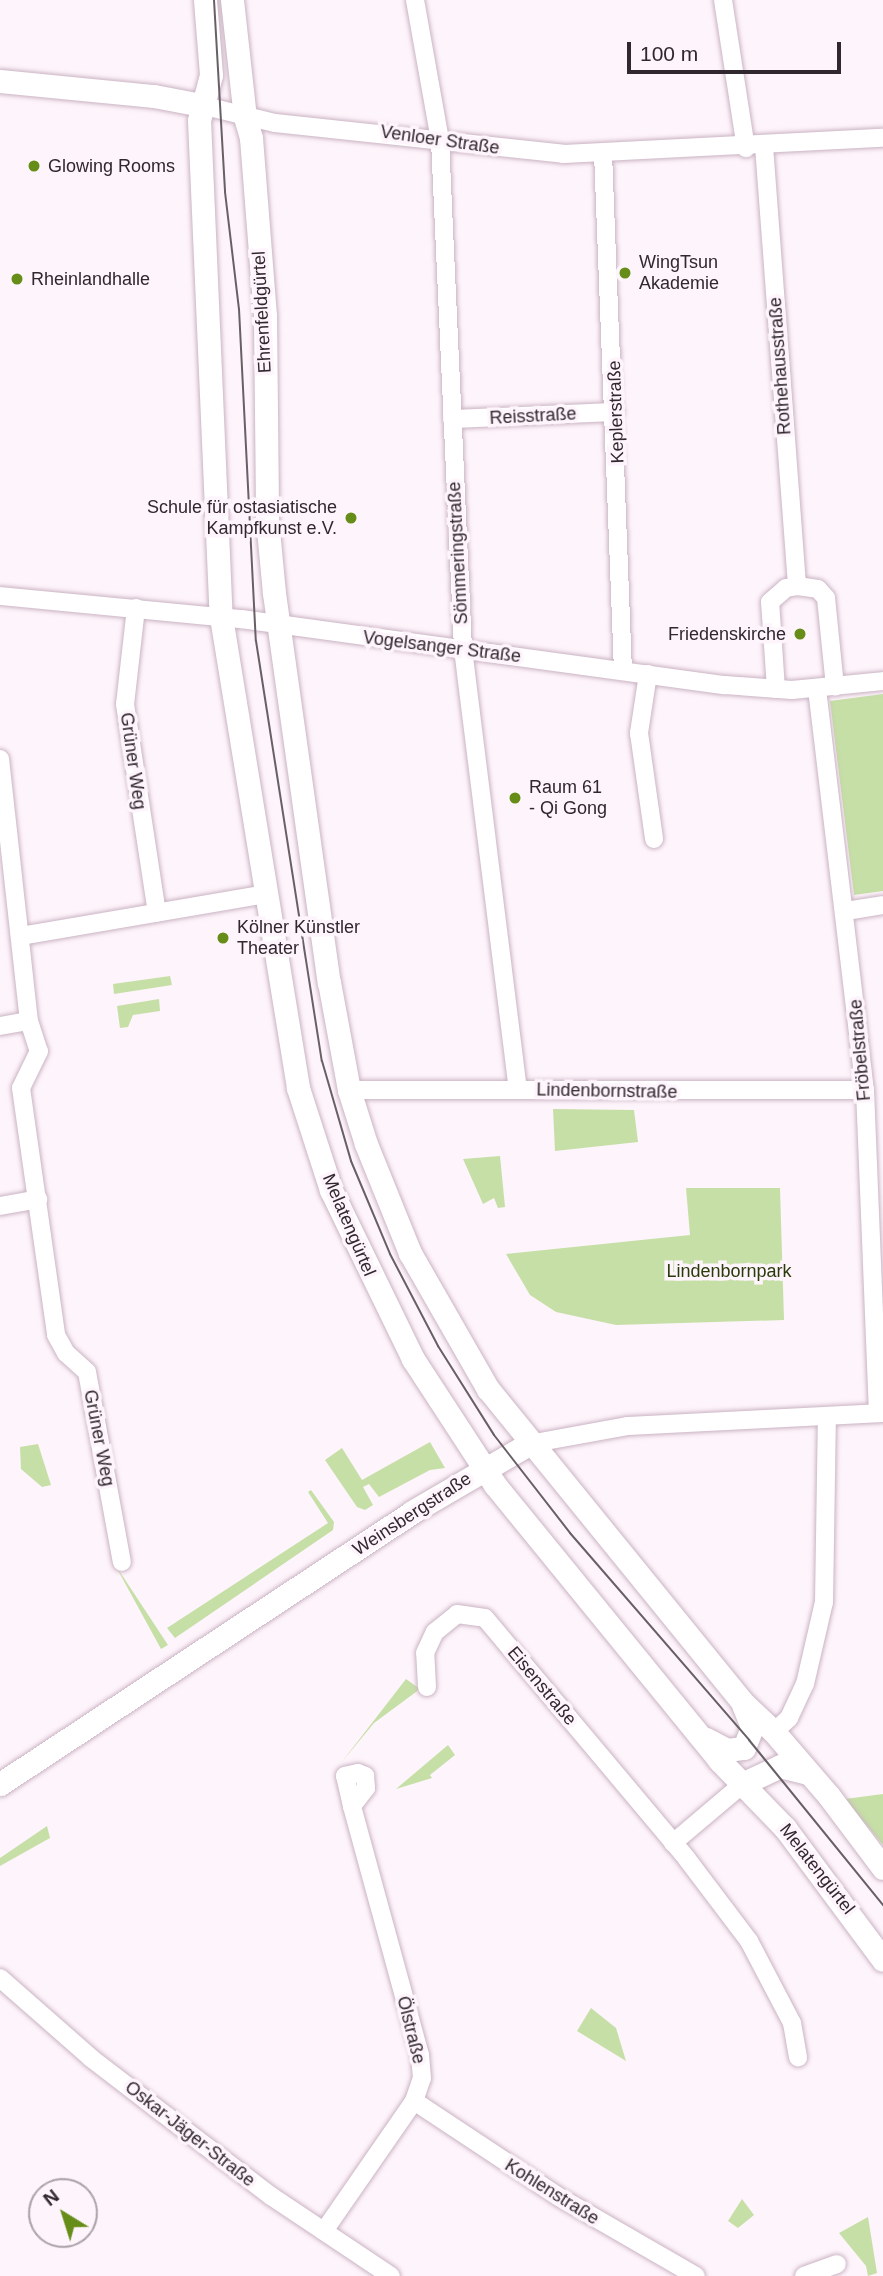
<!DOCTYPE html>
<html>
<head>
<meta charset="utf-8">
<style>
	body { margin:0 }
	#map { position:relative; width:883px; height:2276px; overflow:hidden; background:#fef4fb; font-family:Helvetica,sans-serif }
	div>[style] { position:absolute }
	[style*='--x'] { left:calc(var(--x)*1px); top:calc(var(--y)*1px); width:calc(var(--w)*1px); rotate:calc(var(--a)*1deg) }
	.green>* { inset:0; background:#c6dfa6 }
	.roads { filter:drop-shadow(0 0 2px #cab3c3) drop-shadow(0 0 2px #cab3c3) }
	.minor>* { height:18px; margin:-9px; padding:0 9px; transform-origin:9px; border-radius:9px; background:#fff }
	.major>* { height:23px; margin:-11.5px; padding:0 11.5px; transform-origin:11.5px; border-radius:11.5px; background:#fff }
	.tram>* { height:2px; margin:-1px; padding:0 1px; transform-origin:1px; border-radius:1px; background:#696067 }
	.dots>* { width:19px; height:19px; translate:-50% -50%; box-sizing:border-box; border:4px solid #fef4fb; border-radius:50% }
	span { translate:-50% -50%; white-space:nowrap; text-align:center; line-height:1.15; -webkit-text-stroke:7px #fef4fb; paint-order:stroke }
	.street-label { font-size:18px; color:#30282e }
	.poi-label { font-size:18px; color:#30282e }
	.left { translate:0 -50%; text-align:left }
	.right { translate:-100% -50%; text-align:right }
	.park-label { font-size:18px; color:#2a3b0b }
	.north { position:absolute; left:28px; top:2178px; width:70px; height:70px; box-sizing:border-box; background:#fef4fb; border:2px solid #aca2a9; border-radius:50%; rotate:322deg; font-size:19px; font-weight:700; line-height:28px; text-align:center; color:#30282e }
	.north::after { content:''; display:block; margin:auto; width:24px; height:32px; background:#678d19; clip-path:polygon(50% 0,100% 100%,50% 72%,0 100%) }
	.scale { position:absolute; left:627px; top:42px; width:214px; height:32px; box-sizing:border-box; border:4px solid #30282e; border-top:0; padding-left:9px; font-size:21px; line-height:24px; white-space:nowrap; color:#30282e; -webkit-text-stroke:5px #fef4fb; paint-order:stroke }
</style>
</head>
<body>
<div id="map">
	<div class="green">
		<div style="clip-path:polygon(883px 694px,883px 891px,854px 895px,830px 701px)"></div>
		<div style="clip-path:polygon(170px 976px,172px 985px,114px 994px,113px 984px)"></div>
		<div style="clip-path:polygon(159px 999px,160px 1011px,133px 1015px,128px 1027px,120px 1028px,117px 1006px)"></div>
		<div style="clip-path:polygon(553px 1109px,634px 1110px,638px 1142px,555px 1151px)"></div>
		<div style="clip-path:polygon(500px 1156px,505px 1207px,498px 1208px,494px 1198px,483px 1204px,463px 1159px)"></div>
		<div style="clip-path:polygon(686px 1188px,780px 1188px,784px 1320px,616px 1325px,556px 1312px,530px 1295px,506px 1254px,690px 1235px)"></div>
		<div style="clip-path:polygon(430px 1442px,445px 1468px,430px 1470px,379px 1497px,369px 1484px,363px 1487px,373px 1505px,365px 1510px,357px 1507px,325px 1460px,342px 1448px,362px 1480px)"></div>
		<div style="clip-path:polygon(38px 1444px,51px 1485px,42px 1487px,21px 1469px,20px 1447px)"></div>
		<div style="clip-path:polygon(311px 1490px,334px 1522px,333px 1530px,175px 1638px,167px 1628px,328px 1523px,308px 1492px)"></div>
		<div style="clip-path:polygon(114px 1563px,168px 1645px,161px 1649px)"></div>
		<div style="clip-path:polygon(406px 1679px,420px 1689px,374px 1723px,341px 1763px)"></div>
		<div style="clip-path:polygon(448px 1745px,455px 1755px,430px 1775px,432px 1778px,396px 1789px)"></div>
		<div style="clip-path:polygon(883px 1794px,883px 1845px,845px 1799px)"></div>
		<div style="clip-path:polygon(47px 1826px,50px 1838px,0 1866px,0 1858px)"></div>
		<div style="clip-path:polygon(591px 2008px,616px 2028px,626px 2061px,577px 2031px)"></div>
		<div style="clip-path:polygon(742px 2199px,754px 2215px,738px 2228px,728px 2221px)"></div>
		<div style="clip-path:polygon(868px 2217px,877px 2273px,868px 2276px,866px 2266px,839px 2233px)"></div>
	</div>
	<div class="roads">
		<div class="minor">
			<div style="--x:415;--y:0;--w:142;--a:79.9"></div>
			<div style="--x:440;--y:140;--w:510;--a:87.41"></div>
			<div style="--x:463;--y:649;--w:443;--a:82.9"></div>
			<div style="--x:723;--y:0;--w:150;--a:81.2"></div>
			<div style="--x:201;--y:105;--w:76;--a:13.7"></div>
			<div style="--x:275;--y:123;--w:290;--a:6.1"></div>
			<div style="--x:563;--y:154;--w:320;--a:-2.9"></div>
			<div style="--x:764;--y:146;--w:441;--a:85.7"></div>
			<div style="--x:603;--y:153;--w:518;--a:87.79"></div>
			<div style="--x:452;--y:419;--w:163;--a:-2.5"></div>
			<div style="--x:0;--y:596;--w:242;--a:5.5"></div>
			<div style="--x:241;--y:619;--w:488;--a:7.8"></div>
			<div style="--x:725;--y:685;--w:67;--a:4.3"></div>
			<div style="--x:792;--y:690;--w:91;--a:-5.6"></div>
			<div style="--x:136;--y:608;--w:97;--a:96.5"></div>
			<div style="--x:125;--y:704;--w:211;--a:81.3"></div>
			<div style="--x:648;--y:674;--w:60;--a:98.7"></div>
			<div style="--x:639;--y:733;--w:107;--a:81.9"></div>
			<div style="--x:776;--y:689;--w:87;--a:-93.9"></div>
			<div style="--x:770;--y:602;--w:21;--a:-41"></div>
			<div style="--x:786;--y:588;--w:11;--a:-10"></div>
			<div style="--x:797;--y:586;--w:21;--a:8"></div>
			<div style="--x:818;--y:589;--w:12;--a:48"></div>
			<div style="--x:826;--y:598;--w:89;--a:84.2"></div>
			<div style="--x:817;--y:689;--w:404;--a:83.2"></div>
			<div style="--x:865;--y:1090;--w:323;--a:87.7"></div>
			<div style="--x:0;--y:759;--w:264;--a:83.7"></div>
			<div style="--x:29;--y:1021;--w:32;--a:72"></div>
			<div style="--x:39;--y:1051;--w:41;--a:115.9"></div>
			<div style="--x:21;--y:1088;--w:249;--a:81.9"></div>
			<div style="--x:56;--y:1335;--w:21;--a:61"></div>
			<div style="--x:66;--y:1353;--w:28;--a:42"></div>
			<div style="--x:87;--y:1372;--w:193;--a:79.6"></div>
			<div style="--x:846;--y:911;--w:37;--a:-9"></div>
			<div style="--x:20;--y:936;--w:249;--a:-9.7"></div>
			<div style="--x:0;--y:1026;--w:29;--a:-10"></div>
			<div style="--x:349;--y:1090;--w:516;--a:0"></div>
			<div style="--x:0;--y:1206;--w:39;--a:-10"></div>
			<div style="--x:529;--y:1444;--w:101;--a:-10.3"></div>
			<div style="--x:628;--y:1426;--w:255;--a:-2.9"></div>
			<div style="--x:427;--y:1687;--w:34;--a:-93"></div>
			<div style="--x:425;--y:1653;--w:23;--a:-65"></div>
			<div style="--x:435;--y:1632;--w:28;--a:-39"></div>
			<div style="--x:457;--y:1614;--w:28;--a:8"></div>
			<div style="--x:485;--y:1618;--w:314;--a:50"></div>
			<div style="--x:687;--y:1859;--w:103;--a:52.9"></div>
			<div style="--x:749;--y:1941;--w:93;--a:62.3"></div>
			<div style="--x:792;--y:2023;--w:35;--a:80"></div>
			<div style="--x:774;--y:1732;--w:21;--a:-43"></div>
			<div style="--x:789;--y:1718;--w:38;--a:-65"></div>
			<div style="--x:805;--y:1684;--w:84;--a:-77"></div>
			<div style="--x:824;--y:1602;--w:185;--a:-89.1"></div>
			<div style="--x:673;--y:1843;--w:93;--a:-40.2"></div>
			<div style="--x:0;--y:1978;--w:121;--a:41.3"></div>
			<div style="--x:91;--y:2058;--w:227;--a:37.5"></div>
			<div style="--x:271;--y:2196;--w:144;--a:33.7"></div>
			<div style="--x:414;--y:2101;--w:174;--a:33.5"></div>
			<div style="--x:559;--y:2197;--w:158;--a:30"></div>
			<div style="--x:324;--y:2231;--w:158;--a:-55.3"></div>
			<div style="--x:414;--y:2101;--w:24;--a:-71"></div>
			<div style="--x:422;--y:2078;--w:23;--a:-95"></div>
			<div style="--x:420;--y:2055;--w:258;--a:-105.3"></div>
			<div style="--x:352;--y:1806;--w:31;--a:-103"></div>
			<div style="--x:345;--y:1776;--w:13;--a:-13"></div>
			<div style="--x:358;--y:1773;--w:8;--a:23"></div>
			<div style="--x:365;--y:1776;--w:12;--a:85"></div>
			<div style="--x:366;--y:1788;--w:23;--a:128"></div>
			<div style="--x:804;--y:2276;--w:35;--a:-20"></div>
		</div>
		<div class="major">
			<div style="--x:205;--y:0;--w:75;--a:85.4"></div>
			<div style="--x:211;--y:75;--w:47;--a:104.9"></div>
			<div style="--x:199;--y:120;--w:497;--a:87.5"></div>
			<div style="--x:221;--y:617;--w:477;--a:80.7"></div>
			<div style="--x:298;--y:1088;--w:107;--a:72.1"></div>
			<div style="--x:331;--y:1190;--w:188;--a:64.1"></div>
			<div style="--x:413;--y:1359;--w:150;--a:56.9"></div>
			<div style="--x:495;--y:1485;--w:356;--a:50.8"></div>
			<div style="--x:720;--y:1761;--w:93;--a:45.9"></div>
			<div style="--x:785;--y:1828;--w:164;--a:53.4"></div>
			<div style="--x:232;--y:0;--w:118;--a:83.7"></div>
			<div style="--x:245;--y:117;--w:22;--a:74"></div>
			<div style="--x:251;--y:138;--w:179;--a:85.5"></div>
			<div style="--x:265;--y:316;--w:203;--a:89.4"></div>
			<div style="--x:267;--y:519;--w:74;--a:84.6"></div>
			<div style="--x:274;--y:593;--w:393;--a:82"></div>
			<div style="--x:329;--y:982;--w:110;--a:79.5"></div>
			<div style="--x:349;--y:1090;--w:57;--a:72.5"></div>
			<div style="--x:366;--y:1144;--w:118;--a:68"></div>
			<div style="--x:410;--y:1253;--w:157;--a:60.2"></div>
			<div style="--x:488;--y:1389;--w:405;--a:50.9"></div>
			<div style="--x:743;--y:1703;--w:42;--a:43.1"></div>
			<div style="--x:774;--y:1732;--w:84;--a:49.3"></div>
			<div style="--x:829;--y:1796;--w:90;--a:53.1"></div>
			<div style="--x:0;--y:81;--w:155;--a:5.6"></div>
			<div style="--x:154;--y:96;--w:48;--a:10.8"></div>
			<div style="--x:706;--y:1739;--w:24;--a:28"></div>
			<div style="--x:727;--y:1750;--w:17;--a:-7"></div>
			<div style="--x:744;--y:1748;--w:22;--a:-69"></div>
			<div style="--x:752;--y:1727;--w:24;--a:-112"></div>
			<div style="--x:744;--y:1783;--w:40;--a:-25"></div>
			<div style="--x:780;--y:1766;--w:29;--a:14"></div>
			<div style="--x:0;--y:1784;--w:494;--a:-33.4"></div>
			<div style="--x:412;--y:1512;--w:135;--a:-30.2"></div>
		</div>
	</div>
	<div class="tram">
		<div style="--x:214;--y:0;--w:192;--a:86.7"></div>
		<div style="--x:225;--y:192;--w:118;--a:83.2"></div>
		<div style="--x:239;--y:309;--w:332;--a:87.1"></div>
		<div style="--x:256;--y:641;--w:425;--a:81.1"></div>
		<div style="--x:322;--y:1061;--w:104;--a:73.8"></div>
		<div style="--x:351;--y:1161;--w:101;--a:67.2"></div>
		<div style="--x:390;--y:1254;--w:104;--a:62.4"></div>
		<div style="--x:438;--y:1346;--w:105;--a:57.8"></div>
		<div style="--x:494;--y:1435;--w:124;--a:52.2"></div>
		<div style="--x:570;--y:1533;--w:274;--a:49.1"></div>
		<div style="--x:749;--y:1740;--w:213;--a:50.9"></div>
	</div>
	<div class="dots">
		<div style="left:34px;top:166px;background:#678d19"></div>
		<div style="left:625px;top:273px;background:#678d19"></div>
		<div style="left:17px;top:279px;background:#678d19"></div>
		<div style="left:351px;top:518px;background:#678d19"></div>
		<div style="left:800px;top:634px;background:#678d19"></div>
		<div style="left:515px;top:798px;background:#678d19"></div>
		<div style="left:223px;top:938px;background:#678d19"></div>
	</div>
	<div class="street-label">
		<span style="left:440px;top:140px;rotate:8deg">Venloer Straße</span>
		<span style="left:262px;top:312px;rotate:-93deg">Ehrenfeldgürtel</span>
		<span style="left:780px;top:366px;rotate:-94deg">Rothehausstraße</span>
		<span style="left:616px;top:412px;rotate:-92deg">Keplerstraße</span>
		<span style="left:533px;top:416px;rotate:-3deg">Reisstraße</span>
		<span style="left:458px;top:553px;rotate:-93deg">Sömmeringstraße</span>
		<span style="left:442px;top:647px;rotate:7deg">Vogelsanger Straße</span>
		<span style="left:133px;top:761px;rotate:82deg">Grüner Weg</span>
		<span style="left:860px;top:1050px;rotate:-95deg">Fröbelstraße</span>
		<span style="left:607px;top:1091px;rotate:1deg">Lindenbornstraße</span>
		<span style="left:349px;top:1225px;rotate:67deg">Melatengürtel</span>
		<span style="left:99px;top:1438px;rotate:79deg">Grüner Weg</span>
		<span style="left:412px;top:1514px;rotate:-33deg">Weinsbergstraße</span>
		<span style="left:542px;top:1686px;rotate:50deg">Eisenstraße</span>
		<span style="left:817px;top:1869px;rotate:52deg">Melatengürtel</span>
		<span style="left:411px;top:2030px;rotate:76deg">Ölstraße</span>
		<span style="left:190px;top:2134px;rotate:38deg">Oskar-Jäger-Straße</span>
		<span style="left:552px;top:2192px;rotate:32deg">Kohlenstraße</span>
	</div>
	<div class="poi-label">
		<span class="left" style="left:48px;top:166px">Glowing Rooms</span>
		<span class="left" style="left:639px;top:273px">WingTsun<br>Akademie</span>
		<span class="left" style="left:31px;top:279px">Rheinlandhalle</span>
		<span class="right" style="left:337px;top:518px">Schule für ostasiatische<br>Kampfkunst e.V.</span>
		<span class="right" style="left:786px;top:634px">Friedenskirche</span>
		<span class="left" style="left:529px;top:798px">Raum 61<br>- Qi Gong</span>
		<span class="left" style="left:237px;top:938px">Kölner Künstler<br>Theater</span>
	</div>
	<div class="park-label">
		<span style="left:729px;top:1271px">Lindenbornpark</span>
	</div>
	<div class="north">N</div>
	<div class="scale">100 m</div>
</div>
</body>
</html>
